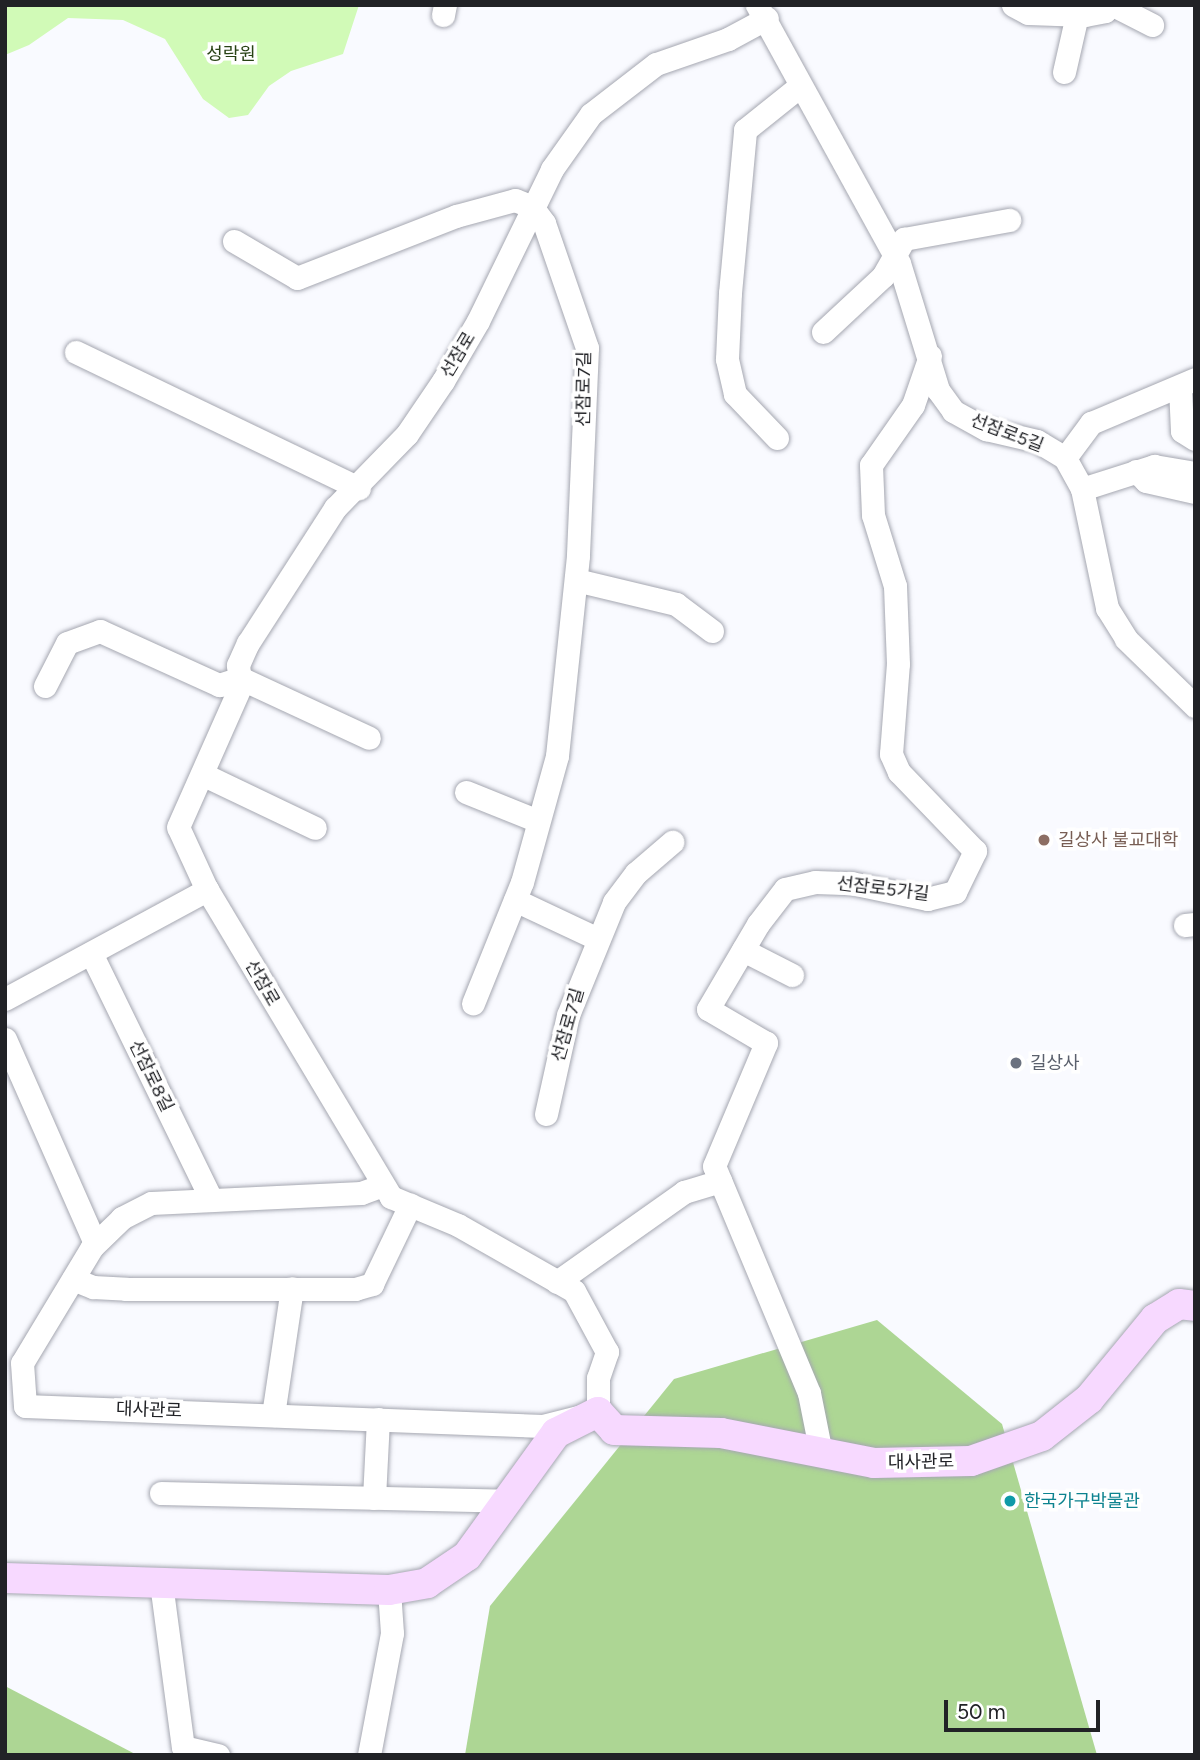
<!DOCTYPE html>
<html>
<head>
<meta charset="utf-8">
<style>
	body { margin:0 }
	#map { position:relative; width:1200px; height:1760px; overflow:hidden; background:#f9faff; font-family:Figtree,"Noto Sans KR",sans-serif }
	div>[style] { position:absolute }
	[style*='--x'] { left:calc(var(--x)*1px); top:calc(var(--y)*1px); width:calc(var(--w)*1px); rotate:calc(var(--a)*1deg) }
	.green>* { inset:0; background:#d1fab7 }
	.forest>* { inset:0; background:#add694 }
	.roads { filter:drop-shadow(0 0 2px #a5a7b1) drop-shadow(0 0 2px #a5a7b1) }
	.minor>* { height:23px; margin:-11.5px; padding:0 11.5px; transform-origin:11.5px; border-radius:11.5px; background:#fff }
	.major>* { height:30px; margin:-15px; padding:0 15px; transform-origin:15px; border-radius:15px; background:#f7d9ff }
	.dots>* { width:19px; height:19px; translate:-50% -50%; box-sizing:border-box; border:4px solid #fff; border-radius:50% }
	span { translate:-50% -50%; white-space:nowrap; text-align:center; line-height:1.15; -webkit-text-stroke:7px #fff; paint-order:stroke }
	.park-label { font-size:18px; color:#284215 }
	.street-label { font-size:18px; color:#212226 }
	.education-label { font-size:18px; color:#785e54 }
	.left { translate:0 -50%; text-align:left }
	.worship-label { font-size:18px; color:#5b616d }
	.culture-label { font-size:18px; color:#0d838f }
	.frame { position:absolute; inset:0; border:7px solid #212226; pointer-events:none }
	.scale { position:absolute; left:944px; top:1700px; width:156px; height:32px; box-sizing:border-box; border:4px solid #212226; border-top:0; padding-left:9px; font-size:21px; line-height:24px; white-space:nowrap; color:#212226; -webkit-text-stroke:5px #fff; paint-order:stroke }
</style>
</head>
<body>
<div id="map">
	<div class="green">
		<div style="clip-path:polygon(5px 5px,359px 5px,343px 54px,291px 71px,269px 86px,248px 115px,229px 118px,203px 99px,165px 39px,123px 20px,68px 18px,29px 45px,5px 55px)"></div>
	</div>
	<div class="forest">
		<div style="clip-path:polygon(877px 1320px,1002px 1424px,1097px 1755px,465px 1755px,490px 1606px,674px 1379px)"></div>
		<div style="clip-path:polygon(5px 1686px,137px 1755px,5px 1755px)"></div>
	</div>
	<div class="roads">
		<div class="minor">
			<div style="--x:757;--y:5;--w:294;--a:61.2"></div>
			<div style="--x:899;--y:263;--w:133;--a:72.9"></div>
			<div style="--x:938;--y:390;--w:26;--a:54"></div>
			<div style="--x:953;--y:411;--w:38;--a:29"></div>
			<div style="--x:986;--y:429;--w:52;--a:13.2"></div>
			<div style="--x:1037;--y:441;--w:33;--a:31"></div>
			<div style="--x:1065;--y:458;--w:35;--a:61"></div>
			<div style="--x:1082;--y:489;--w:122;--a:78.1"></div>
			<div style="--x:1107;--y:608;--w:36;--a:58"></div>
			<div style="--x:1126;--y:639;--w:96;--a:44.2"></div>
			<div style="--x:1013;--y:5;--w:17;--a:28"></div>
			<div style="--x:1028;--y:13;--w:57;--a:2"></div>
			<div style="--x:1085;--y:15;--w:20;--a:-11"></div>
			<div style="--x:1105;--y:11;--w:6;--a:-90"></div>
			<div style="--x:1113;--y:5;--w:44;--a:27.1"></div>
			<div style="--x:443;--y:15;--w:10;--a:-79"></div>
			<div style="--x:1064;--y:72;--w:58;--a:-77.2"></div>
			<div style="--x:234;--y:241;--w:73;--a:30.4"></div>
			<div style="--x:297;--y:278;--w:171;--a:-21.3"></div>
			<div style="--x:456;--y:216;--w:61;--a:-15.2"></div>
			<div style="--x:515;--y:200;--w:18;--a:22"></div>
			<div style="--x:532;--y:207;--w:20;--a:53"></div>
			<div style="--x:544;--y:223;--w:132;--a:71"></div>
			<div style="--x:587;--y:348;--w:208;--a:92.5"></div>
			<div style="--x:578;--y:556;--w:201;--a:96"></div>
			<div style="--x:557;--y:756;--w:131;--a:105.5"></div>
			<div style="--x:522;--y:882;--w:131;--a:112"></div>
			<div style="--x:823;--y:332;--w:82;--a:-43"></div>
			<div style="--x:883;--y:276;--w:43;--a:-60.4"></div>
			<div style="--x:904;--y:239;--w:107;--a:-10.3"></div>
			<div style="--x:76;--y:352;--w:314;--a:25.7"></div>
			<div style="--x:1180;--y:387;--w:44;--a:87.4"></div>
			<div style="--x:1182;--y:431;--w:15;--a:32"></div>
			<div style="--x:777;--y:438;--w:61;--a:-133.7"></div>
			<div style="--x:735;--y:394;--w:36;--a:-103"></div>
			<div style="--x:727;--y:359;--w:66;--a:-87.4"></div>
			<div style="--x:730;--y:293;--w:164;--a:-84.7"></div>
			<div style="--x:745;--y:130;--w:70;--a:-38.7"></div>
			<div style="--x:1065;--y:458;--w:44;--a:-53.4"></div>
			<div style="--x:1091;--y:423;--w:113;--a:-22.9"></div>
			<div style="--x:1136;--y:471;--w:14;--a:45"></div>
			<div style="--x:1146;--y:481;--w:50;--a:12.7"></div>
			<div style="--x:1082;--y:489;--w:76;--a:-17.7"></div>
			<div style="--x:1154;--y:466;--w:42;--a:9.7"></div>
			<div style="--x:576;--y:580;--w:103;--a:13.5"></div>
			<div style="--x:676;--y:604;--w:45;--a:36.9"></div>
			<div style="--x:45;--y:686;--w:48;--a:-62.9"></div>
			<div style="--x:67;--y:643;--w:35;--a:-20"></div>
			<div style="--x:100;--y:631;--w:131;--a:24.4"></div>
			<div style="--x:219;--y:685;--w:22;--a:-18"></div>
			<div style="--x:240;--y:678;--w:142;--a:24.9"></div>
			<div style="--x:202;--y:774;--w:125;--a:25.5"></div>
			<div style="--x:466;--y:792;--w:78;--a:21.9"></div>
			<div style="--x:515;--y:900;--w:92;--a:25.2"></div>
			<div style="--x:1185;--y:925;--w:10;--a:-6"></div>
			<div style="--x:743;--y:950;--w:55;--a:27"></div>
			<div style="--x:91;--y:953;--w:274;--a:64"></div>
			<div style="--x:5;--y:999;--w:230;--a:-28.4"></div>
			<div style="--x:5;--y:1039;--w:223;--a:66.2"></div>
			<div style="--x:546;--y:1114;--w:101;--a:-77.5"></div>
			<div style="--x:568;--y:1015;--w:122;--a:-67.8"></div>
			<div style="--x:614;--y:902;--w:36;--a:-53"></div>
			<div style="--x:636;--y:873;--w:48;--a:-40.7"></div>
			<div style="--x:383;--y:1185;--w:23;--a:160"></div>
			<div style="--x:361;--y:1193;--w:210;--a:177.3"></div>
			<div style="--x:151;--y:1203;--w:33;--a:153"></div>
			<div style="--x:122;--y:1218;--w:42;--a:136"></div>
			<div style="--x:92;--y:1247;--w:135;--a:121.1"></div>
			<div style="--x:22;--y:1363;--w:43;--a:86"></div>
			<div style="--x:25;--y:1406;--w:518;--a:2.21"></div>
			<div style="--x:543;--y:1426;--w:57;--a:-14.3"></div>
			<div style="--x:598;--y:1412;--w:34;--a:-90"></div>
			<div style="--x:598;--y:1378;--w:28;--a:-71"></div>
			<div style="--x:607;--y:1352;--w:69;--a:-118.4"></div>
			<div style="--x:574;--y:1291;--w:133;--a:-150.4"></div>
			<div style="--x:458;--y:1225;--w:73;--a:-157.3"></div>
			<div style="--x:391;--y:1197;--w:358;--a:-120.9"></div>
			<div style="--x:207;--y:890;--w:69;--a:-114.7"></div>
			<div style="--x:178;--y:827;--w:155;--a:-66.1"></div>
			<div style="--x:241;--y:685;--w:20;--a:-99"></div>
			<div style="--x:238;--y:665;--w:24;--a:-66"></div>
			<div style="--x:248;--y:643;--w:161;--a:-57.2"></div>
			<div style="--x:335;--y:508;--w:103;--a:-45.8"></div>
			<div style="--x:407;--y:434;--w:64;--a:-55.8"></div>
			<div style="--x:443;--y:381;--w:69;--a:-59.7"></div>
			<div style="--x:478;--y:321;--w:169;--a:-64"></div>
			<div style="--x:552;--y:169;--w:67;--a:-54.7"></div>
			<div style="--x:591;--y:114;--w:82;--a:-37.6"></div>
			<div style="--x:656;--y:64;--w:76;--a:-19.1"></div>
			<div style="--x:728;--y:39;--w:44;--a:-28.3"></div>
			<div style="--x:73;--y:1279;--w:22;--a:22"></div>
			<div style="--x:93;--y:1287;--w:33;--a:3"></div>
			<div style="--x:126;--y:1289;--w:229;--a:0"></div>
			<div style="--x:355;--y:1289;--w:18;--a:-16"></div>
			<div style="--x:372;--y:1284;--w:88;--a:-64.3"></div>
			<div style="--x:557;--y:1282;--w:156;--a:-35.3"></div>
			<div style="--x:684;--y:1192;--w:38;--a:-17"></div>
			<div style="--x:273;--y:1415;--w:128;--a:-81.5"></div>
			<div style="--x:821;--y:1453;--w:61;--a:-101.3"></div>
			<div style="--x:809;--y:1393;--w:246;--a:-112.7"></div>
			<div style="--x:714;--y:1166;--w:134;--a:-67.1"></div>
			<div style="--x:766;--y:1043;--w:67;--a:-149.6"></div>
			<div style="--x:708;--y:1009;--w:99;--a:-59.5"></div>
			<div style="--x:758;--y:924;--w:44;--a:-52.4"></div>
			<div style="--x:785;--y:889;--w:31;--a:-13"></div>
			<div style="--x:815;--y:882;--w:36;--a:2"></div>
			<div style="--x:851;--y:883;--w:78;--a:11.9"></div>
			<div style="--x:927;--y:899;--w:29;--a:-14"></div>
			<div style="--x:955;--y:892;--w:46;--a:-64"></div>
			<div style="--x:975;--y:851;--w:110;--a:-133.9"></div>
			<div style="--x:899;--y:772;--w:20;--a:-114"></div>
			<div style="--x:891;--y:754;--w:90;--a:-85.6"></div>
			<div style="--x:898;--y:664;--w:78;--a:-92.2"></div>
			<div style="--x:895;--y:586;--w:74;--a:-107.2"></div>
			<div style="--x:873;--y:515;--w:50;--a:-92.3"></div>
			<div style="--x:871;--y:465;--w:73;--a:-55"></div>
			<div style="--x:913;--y:405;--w:52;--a:-70.9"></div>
			<div style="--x:161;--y:1493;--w:346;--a:1.3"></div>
			<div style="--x:374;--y:1498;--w:79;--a:-87.1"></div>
			<div style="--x:161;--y:1583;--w:165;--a:82.4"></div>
			<div style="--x:183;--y:1747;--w:36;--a:13"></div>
			<div style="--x:369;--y:1755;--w:124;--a:-79.3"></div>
			<div style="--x:392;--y:1633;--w:43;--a:-94"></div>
		</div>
		<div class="major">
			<div style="--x:5;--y:1578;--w:384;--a:1.8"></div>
			<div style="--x:389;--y:1590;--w:39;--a:-10"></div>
			<div style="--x:427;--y:1583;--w:48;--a:-34"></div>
			<div style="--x:467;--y:1556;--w:152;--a:-54.1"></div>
			<div style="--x:556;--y:1433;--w:47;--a:-26.6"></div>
			<div style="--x:598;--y:1412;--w:24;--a:48"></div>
			<div style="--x:614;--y:1430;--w:107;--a:1.6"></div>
			<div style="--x:721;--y:1433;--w:156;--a:11.1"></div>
			<div style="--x:874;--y:1463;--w:97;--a:-1.2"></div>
			<div style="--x:971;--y:1461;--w:75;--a:-19.4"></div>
			<div style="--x:1042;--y:1436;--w:60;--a:-38.2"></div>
			<div style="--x:1089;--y:1399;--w:104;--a:-50.5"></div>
			<div style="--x:1155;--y:1319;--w:28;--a:-32"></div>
			<div style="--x:1179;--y:1304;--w:16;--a:7"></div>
		</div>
	</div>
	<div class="dots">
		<div style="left:1044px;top:840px;background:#8d6e63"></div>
		<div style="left:1016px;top:1063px;background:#6b7280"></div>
		<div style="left:1010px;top:1501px;background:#0f9aa8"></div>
	</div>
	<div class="park-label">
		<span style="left:231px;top:54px">성락원</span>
	</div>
	<div class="street-label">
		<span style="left:458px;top:355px;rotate:-59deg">선잠로</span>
		<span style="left:584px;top:389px;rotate:-89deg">선잠로7길</span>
		<span style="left:1007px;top:433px;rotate:21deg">선잠로5길</span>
		<span style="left:883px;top:889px;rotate:7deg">선잠로5가길</span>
		<span style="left:262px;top:983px;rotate:60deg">선잠로</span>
		<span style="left:568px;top:1025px;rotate:-74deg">선잠로7길</span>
		<span style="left:151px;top:1076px;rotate:64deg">선잠로8길</span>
		<span style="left:149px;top:1410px;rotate:2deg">대사관로</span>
		<span style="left:921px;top:1462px;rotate:-1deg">대사관로</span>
	</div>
	<div class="education-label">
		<span class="left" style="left:1058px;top:840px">길상사 불교대학</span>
	</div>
	<div class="worship-label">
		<span class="left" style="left:1030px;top:1063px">길상사</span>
	</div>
	<div class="culture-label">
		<span class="left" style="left:1024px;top:1501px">한국가구박물관</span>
	</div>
	<div class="frame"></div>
	<div class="scale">50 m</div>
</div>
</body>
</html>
